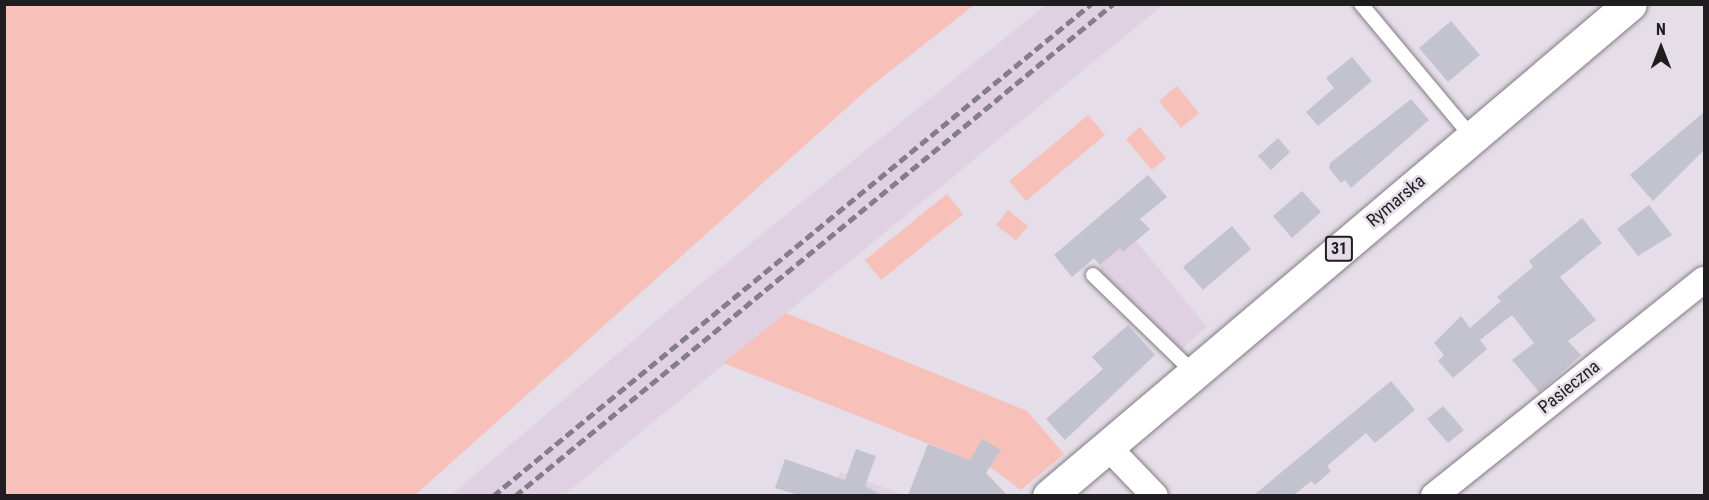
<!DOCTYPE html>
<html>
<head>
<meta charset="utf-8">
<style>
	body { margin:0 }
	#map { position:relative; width:1709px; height:500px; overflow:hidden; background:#e5dde8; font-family:"Roboto Condensed",sans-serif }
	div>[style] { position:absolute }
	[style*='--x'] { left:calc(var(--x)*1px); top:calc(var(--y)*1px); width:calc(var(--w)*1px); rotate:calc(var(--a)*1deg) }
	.built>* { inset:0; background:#dfd1e2 }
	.green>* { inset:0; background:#f7c0b8 }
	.building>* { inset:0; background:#c3c3cf }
	.roads { filter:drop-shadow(0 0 2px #837c86) drop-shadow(0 0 2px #837c86) }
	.lane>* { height:14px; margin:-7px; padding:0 7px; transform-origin:7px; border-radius:7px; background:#fff }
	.street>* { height:26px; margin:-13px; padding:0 13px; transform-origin:13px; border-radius:13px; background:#fff }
	.primary>* { height:33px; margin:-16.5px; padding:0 16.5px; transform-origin:16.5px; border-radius:16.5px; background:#fff }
	.rail>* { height:4.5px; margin-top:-2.25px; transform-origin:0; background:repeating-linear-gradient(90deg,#847e86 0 9px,transparent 0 13.5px) }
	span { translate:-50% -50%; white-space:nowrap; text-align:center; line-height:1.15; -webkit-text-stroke:5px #e5dde8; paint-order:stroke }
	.shield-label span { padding:2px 4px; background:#e5dde8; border:2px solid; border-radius:4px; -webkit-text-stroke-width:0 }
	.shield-label { font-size:16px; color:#201d21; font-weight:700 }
	.street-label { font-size:18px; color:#201d21 }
	.frame { position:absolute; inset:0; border:6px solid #201d21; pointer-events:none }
	.north { position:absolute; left:1631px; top:18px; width:60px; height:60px; -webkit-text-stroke:4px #e5dde8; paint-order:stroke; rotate:0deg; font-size:16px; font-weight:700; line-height:24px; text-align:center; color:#201d21 }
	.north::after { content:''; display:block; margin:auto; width:21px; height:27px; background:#201d21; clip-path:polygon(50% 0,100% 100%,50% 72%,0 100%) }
</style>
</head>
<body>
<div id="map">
	<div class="built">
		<div style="clip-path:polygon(1046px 5px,1163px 5px,564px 495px,450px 496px,688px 294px)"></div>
		<div style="clip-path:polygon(1136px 241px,1207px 327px,1179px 351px,1103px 280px,1100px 265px,1107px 259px,1101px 253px)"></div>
		<div style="clip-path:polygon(840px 472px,905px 495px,832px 496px)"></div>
	</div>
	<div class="green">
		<div style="clip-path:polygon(4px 5px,5px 4px,974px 5px,870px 87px,414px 496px,5px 495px)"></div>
		<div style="clip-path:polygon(1177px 86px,1199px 113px,1181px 128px,1159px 101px)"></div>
		<div style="clip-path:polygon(1088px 115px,1105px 135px,1026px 201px,1009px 181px)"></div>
		<div style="clip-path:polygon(1140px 127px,1166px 158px,1152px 170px,1126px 139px)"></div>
		<div style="clip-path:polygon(947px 194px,963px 214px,881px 280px,865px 260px)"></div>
		<div style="clip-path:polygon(1008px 210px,1028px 226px,1016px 240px,996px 225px)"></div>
		<div style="clip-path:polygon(786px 313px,1027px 411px,1064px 454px,1021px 490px,993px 469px,723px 363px)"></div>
	</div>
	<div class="building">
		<div style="clip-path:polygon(1451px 21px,1480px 55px,1448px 82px,1419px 48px)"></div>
		<div style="clip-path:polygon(1352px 57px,1372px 81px,1318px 126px,1306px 112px,1334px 88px,1326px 78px)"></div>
		<div style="clip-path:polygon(1411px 99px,1429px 120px,1351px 188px,1345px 180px,1341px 183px,1329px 168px,1330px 163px)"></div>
		<div style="clip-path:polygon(1704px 112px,1704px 150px,1653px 201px,1630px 175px)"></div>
		<div style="clip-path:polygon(1278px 138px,1290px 152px,1271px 170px,1258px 156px)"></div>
		<div style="clip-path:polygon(1148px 175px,1167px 197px,1140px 219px,1150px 229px,1123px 252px,1120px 248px,1100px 265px,1094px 258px,1072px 277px,1054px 255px)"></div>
		<div style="clip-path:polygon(1302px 191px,1321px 212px,1292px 238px,1273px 216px)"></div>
		<div style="clip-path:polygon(1649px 205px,1672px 235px,1638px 256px,1617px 229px)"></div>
		<div style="clip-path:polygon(1582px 218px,1602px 243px,1560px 277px,1596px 320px,1568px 341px,1581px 355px,1539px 392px,1512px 360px,1534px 343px,1512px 315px,1480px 340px,1487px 349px,1453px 378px,1438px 361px,1444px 355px,1434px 343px,1461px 316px,1470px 328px,1501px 301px,1497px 297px,1533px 267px,1529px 261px)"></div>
		<div style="clip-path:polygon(1232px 226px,1251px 249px,1203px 290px,1183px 267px)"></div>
		<div style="clip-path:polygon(1128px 325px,1155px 355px,1065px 440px,1046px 419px,1103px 369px,1092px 357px)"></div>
		<div style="clip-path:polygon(1391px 381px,1415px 410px,1375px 443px,1366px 433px,1327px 466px,1331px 471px,1315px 485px,1311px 481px,1294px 495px,1254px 495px)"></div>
		<div style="clip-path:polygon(1443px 406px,1464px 430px,1448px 443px,1427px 419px)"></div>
		<div style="clip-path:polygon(982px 439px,1001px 450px,986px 473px,1007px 495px,908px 495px,928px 444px,970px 460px)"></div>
		<div style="clip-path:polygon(856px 449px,876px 456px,865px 486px,882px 495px,799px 495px,775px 488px,785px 459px,845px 480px)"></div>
	</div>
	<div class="roads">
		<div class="lane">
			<div style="--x:1361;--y:4;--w:173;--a:50.2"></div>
			<div style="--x:1093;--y:275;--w:139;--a:44.1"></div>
		</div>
		<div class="street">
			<div style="--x:1107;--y:446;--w:69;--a:46.2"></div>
			<div style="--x:1434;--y:496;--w:346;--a:-38.7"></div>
		</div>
		<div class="primary">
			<div style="--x:1049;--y:496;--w:761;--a:-40.26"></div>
		</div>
	</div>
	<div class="rail">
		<div style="--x:493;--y:496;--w:774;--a:-39.45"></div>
		<div style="--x:515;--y:496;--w:774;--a:-39.45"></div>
	</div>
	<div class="shield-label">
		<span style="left:1339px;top:249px">31</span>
	</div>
	<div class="street-label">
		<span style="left:1396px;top:201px;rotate:-40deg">Rymarska</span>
		<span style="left:1569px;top:387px;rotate:-39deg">Pasieczna</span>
	</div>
	<div class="frame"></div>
	<div class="north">N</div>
</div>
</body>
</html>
